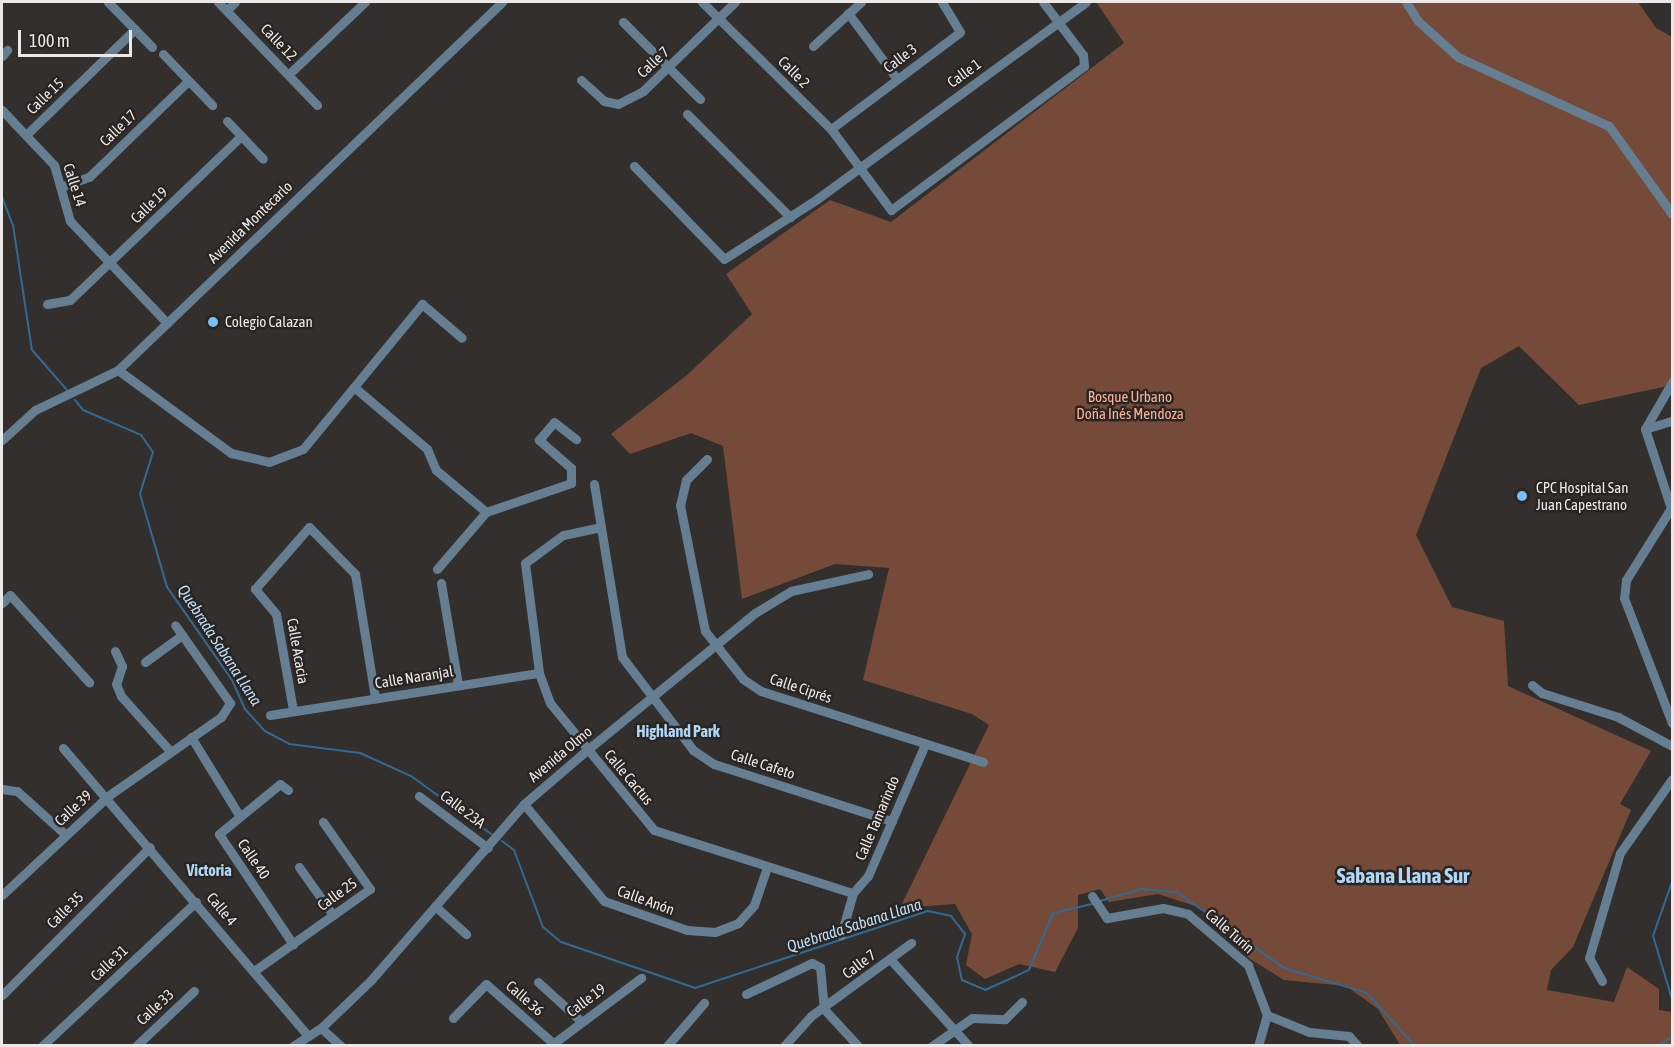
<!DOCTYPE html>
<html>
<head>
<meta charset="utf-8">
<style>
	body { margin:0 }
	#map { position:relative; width:1674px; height:1047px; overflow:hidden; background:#332f2d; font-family:"Asap Condensed",sans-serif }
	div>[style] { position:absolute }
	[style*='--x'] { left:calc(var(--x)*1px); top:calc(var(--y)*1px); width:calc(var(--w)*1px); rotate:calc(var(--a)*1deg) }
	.green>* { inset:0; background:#754a39 }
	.stream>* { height:2px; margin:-1px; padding:0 1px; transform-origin:1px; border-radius:1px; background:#306b95 }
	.street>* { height:9px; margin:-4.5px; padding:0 4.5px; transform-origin:4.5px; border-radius:4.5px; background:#657e91 }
	.dots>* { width:16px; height:16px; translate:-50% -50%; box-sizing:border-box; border:3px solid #292523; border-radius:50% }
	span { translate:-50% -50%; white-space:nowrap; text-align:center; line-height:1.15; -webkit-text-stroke:5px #292523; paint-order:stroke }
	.street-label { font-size:15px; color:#ebe9e7 }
	.poi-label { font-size:15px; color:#ebe9e7 }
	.left { translate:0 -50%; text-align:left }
	.park-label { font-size:15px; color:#fcb193 }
	.water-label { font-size:16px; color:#bdddf6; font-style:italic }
	.neighbourhood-label { font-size:16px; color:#b0d7f6; font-weight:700 }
	.district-label { font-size:21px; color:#b0d7f6; font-weight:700 }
	.frame { position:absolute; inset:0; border:3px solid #ebe9e7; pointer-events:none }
	.scale { position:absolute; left:18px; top:30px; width:114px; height:27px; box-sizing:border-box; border:3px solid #ebe9e7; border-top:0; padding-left:8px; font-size:18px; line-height:21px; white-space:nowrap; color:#ebe9e7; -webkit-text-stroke:4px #292523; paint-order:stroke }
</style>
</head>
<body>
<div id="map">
	<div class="green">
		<div style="clip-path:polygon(1096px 2px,1638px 2px,1656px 28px,1672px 37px,1672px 385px,1579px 405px,1519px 346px,1481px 368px,1416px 535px,1452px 607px,1504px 621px,1508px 686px,1651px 751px,1620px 804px,1631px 810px,1573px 947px,1551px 970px,1547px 990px,1614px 1002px,1627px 967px,1659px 989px,1659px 1010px,1672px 1012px,1672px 1045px,1400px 1045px,1378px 1009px,1346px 986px,1284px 980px,1250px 959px,1201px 908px,1158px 894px,1109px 902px,1100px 889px,1078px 895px,1078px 928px,1055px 972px,1019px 964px,985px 979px,966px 965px,972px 934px,955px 904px,900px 908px,989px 725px,972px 714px,863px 680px,889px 568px,835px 564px,742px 599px,723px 446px,691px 433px,630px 454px,611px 434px,687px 375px,752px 314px,726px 274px,830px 200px,891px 222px,1124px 43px)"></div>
	</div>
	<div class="stream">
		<div style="--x:2;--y:197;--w:30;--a:69"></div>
		<div style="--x:13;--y:225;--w:126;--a:81.4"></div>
		<div style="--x:32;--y:350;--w:53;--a:48.8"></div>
		<div style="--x:75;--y:400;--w:13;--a:51"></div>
		<div style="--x:83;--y:410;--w:63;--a:23.3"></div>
		<div style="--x:141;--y:435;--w:21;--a:55"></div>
		<div style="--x:153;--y:452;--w:44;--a:107.2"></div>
		<div style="--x:140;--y:494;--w:97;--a:73.8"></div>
		<div style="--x:167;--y:587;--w:113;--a:55"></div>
		<div style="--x:232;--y:680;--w:32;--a:66"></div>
		<div style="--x:245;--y:709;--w:30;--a:48"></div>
		<div style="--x:265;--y:731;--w:27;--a:28"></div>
		<div style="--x:289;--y:744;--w:72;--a:7.2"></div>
		<div style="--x:360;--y:753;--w:56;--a:24.3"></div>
		<div style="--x:411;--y:776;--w:99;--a:35.9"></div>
		<div style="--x:502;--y:841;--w:15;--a:37"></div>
		<div style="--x:514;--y:850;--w:82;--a:69.4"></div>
		<div style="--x:543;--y:927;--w:23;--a:40"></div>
		<div style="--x:561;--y:942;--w:142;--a:18.9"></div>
		<div style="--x:695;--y:988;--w:245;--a:-18.3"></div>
		<div style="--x:928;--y:911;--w:24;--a:12"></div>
		<div style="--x:951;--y:916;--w:23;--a:52"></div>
		<div style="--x:965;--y:934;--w:24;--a:109"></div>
		<div style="--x:957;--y:957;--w:24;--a:78"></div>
		<div style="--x:962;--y:980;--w:25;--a:23"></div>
		<div style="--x:985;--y:990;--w:48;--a:-24.4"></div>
		<div style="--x:1029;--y:970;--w:62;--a:-67.2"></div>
		<div style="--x:1053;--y:913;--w:40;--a:-13"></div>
		<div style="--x:1672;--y:882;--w:57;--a:109.4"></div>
		<div style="--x:1653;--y:936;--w:66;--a:73.2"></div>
		<div style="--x:1100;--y:901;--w:43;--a:-16.3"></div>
		<div style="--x:1141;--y:889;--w:36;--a:5"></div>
		<div style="--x:1177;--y:892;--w:131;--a:35.4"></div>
		<div style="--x:1284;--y:968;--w:87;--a:16.8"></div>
		<div style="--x:1367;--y:993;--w:72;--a:47.8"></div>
		<div style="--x:1656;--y:1046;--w:18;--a:-29"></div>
	</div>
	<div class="street">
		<div style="--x:108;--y:2;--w:63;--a:45.6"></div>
		<div style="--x:218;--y:2;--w:143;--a:46.1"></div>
		<div style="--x:702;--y:2;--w:181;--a:44.6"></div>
		<div style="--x:831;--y:129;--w:101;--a:53.5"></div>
		<div style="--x:891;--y:210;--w:241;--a:-36.7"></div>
		<div style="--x:1084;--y:66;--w:11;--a:-95"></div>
		<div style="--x:1083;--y:55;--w:66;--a:-127"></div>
		<div style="--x:1406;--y:2;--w:22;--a:58"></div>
		<div style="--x:1418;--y:21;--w:54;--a:42"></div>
		<div style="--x:1458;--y:57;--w:166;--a:24.6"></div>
		<div style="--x:1609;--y:126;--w:108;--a:54.4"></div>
		<div style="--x:227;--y:10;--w:11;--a:-45"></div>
		<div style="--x:848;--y:13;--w:82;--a:53.4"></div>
		<div style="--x:623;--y:22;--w:109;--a:45"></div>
		<div style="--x:813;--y:46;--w:65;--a:-42.5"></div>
		<div style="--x:163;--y:54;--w:71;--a:46.1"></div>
		<div style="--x:2;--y:56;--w:8;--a:-50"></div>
		<div style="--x:289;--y:74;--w:105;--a:-43.5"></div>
		<div style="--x:581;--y:80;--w:31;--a:42"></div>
		<div style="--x:604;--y:101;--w:14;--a:12"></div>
		<div style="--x:618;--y:104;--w:28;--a:-27"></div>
		<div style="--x:643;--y:91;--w:128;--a:-44.1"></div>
		<div style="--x:2;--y:110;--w:76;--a:46.6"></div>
		<div style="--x:54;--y:165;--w:58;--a:74.1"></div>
		<div style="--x:70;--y:221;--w:141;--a:46.4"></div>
		<div style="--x:687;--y:114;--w:146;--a:45"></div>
		<div style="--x:227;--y:121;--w:52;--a:46.5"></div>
		<div style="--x:831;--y:129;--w:161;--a:-36.9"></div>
		<div style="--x:960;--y:32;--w:35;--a:-121"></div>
		<div style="--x:26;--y:135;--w:152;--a:-44.2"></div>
		<div style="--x:634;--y:166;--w:129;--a:45.9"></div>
		<div style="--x:724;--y:259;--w:111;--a:-32.8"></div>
		<div style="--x:817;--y:199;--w:333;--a:-36.2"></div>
		<div style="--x:61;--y:187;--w:30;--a:-20"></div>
		<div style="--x:89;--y:177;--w:138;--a:-44.1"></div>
		<div style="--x:47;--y:304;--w:23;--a:-10"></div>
		<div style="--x:70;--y:300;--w:237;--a:-43.8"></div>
		<div style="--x:118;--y:370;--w:140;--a:36.3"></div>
		<div style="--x:231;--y:453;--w:39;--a:13"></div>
		<div style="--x:269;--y:462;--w:36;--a:-21"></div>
		<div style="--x:303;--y:449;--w:188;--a:-50.6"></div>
		<div style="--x:422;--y:304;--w:52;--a:40.4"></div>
		<div style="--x:354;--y:387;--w:96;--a:40.3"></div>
		<div style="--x:427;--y:449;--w:23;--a:67"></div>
		<div style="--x:436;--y:470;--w:65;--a:40"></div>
		<div style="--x:486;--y:512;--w:90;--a:-18.8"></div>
		<div style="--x:571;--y:483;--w:15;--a:-90"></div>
		<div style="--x:571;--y:468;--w:43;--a:-138.8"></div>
		<div style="--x:539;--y:440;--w:23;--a:-50"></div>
		<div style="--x:554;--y:422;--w:28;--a:38"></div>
		<div style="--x:1645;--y:429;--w:83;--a:71.8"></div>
		<div style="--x:1671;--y:508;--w:85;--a:122"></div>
		<div style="--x:1626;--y:580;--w:18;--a:96"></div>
		<div style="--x:1624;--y:598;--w:134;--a:69"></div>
		<div style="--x:1645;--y:429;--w:54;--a:-60.1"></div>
		<div style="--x:1645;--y:429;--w:28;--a:-17"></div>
		<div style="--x:2;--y:440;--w:45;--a:-42.3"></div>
		<div style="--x:35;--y:410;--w:92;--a:-25.7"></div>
		<div style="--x:118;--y:370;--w:532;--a:-43.78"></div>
		<div style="--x:707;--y:459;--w:30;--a:135"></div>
		<div style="--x:686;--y:480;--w:26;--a:103"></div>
		<div style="--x:680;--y:505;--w:128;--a:78.8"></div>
		<div style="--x:705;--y:631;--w:61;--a:51.6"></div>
		<div style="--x:743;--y:679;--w:22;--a:34"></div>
		<div style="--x:761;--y:691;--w:233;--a:17.7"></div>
		<div style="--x:594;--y:484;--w:175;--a:80.8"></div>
		<div style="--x:622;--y:657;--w:117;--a:52.6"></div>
		<div style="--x:693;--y:750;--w:25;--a:34"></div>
		<div style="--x:714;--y:764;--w:187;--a:17.8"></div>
		<div style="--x:601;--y:527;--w:39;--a:168"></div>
		<div style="--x:563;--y:535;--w:47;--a:143.6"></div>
		<div style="--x:525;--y:563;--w:111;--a:82.7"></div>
		<div style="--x:539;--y:673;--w:32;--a:70"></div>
		<div style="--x:550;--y:703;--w:164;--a:50.7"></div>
		<div style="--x:654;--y:830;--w:209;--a:17.6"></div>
		<div style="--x:437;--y:569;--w:75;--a:-49.3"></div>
		<div style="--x:441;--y:583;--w:103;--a:80.5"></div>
		<div style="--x:2;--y:603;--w:11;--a:-45"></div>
		<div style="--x:10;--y:595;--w:118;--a:47.8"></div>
		<div style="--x:115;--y:651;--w:17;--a:65"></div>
		<div style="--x:122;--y:666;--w:19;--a:108"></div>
		<div style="--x:116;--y:684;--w:13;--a:67"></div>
		<div style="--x:121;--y:696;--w:74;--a:48.3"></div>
		<div style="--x:145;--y:662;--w:46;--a:-36.1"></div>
		<div style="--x:1532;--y:685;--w:13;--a:39"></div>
		<div style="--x:1542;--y:693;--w:80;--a:17.5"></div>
		<div style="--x:1618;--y:717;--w:61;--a:28.2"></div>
		<div style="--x:293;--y:710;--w:97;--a:-100"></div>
		<div style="--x:276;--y:614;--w:33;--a:-130"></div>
		<div style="--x:255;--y:589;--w:82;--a:-48.9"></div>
		<div style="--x:309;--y:527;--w:66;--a:45.6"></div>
		<div style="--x:355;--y:574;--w:126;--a:80.8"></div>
		<div style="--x:270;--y:715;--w:272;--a:-8.9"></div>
		<div style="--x:191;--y:737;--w:92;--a:58.4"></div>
		<div style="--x:63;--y:748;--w:378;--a:49.6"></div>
		<div style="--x:2;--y:789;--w:15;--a:8"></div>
		<div style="--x:17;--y:791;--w:66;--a:41.9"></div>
		<div style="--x:288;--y:790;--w:10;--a:-143"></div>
		<div style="--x:280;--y:784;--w:79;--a:140.7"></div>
		<div style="--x:219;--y:834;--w:133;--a:56.1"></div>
		<div style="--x:419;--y:796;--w:86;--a:37"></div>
		<div style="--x:524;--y:804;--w:126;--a:50.5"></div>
		<div style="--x:604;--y:901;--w:88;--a:19.3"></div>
		<div style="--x:687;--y:930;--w:28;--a:4"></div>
		<div style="--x:715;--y:932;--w:25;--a:-21"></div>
		<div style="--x:738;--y:923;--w:24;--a:-48"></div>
		<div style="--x:754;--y:905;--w:39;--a:-71"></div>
		<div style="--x:299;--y:867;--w:59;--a:54.7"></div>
		<div style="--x:2;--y:895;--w:145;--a:-43"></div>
		<div style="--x:108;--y:796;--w:138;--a:-35"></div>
		<div style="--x:221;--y:717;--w:17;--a:-57"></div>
		<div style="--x:230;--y:703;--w:95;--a:-125.2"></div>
		<div style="--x:1092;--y:896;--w:27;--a:56"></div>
		<div style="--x:1107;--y:918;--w:57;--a:-10.1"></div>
		<div style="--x:1163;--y:908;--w:26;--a:13"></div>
		<div style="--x:1188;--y:914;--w:79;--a:40.4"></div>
		<div style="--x:1248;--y:965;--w:53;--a:69.2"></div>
		<div style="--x:1267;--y:1015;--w:45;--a:22"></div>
		<div style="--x:1309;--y:1032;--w:40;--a:5.7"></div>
		<div style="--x:1349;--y:1036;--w:13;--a:48"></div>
		<div style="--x:435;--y:906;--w:42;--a:42.1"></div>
		<div style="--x:841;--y:935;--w:44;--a:-74.1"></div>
		<div style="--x:853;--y:893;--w:23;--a:-49"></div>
		<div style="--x:868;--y:876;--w:144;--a:-66.6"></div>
		<div style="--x:890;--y:959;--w:118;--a:47.8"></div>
		<div style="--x:254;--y:971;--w:142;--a:-35.3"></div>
		<div style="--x:370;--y:889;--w:82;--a:-125"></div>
		<div style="--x:1602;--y:981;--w:26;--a:-119"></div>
		<div style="--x:1589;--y:958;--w:109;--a:-73.6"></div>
		<div style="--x:1620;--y:853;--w:90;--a:-54.9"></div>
		<div style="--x:538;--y:982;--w:59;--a:42.3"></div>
		<div style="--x:746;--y:994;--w:73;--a:-25.2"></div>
		<div style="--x:812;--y:963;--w:9;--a:27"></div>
		<div style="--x:820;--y:967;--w:42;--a:84.6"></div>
		<div style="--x:824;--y:1009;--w:50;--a:47.4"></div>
		<div style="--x:2;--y:995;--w:209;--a:-45"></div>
		<div style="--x:453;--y:1018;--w:47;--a:-45.9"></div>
		<div style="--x:486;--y:984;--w:89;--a:41.4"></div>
		<div style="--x:321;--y:1028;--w:27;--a:42"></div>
		<div style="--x:42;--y:1046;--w:211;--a:-43.1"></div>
		<div style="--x:136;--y:1046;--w:80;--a:-43.5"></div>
		<div style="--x:293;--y:1046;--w:33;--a:-33"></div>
		<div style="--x:321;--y:1028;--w:69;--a:-43.8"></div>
		<div style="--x:371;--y:980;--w:233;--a:-49"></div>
		<div style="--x:524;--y:804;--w:83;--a:-40.6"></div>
		<div style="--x:587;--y:750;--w:217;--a:-39.2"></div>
		<div style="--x:755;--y:613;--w:42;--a:-31.4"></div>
		<div style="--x:791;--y:591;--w:79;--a:-12.4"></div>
		<div style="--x:550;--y:1046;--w:114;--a:-36.8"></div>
		<div style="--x:667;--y:1046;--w:57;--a:-49.3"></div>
		<div style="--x:784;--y:1046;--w:40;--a:-48"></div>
		<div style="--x:811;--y:1016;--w:124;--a:-36.1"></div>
		<div style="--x:932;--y:1046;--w:49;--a:-35"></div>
		<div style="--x:972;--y:1018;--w:33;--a:2"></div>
		<div style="--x:1005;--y:1019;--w:24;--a:-45"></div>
		<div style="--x:1258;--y:1046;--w:32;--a:-74"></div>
	</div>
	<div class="dots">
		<div style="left:213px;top:322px;background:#77c0f7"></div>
		<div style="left:1522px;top:496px;background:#77c0f7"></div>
	</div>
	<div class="street-label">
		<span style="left:279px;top:42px;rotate:46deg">Calle 12</span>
		<span style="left:900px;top:58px;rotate:-37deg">Calle 3</span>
		<span style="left:653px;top:62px;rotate:-43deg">Calle 7</span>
		<span style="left:794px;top:72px;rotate:45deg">Calle 2</span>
		<span style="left:964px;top:73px;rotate:-36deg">Calle 1</span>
		<span style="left:45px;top:96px;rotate:-44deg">Calle 15</span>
		<span style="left:118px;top:128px;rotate:-44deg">Calle 17</span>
		<span style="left:75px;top:185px;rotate:72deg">Calle 14</span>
		<span style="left:149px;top:205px;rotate:-44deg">Calle 19</span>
		<span style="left:250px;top:222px;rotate:-44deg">Avenida Montecarlo</span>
		<span style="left:298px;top:651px;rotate:80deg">Calle Acacia</span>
		<span style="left:414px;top:677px;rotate:-9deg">Calle Naranjal</span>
		<span style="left:801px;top:688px;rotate:18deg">Calle Ciprés</span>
		<span style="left:560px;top:754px;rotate:-40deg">Avenida Olmo</span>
		<span style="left:763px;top:764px;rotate:18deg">Calle Cafeto</span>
		<span style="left:629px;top:777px;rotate:50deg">Calle Cactus</span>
		<span style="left:73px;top:808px;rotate:-43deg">Calle 39</span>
		<span style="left:463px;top:809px;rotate:37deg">Calle 23A</span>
		<span style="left:877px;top:818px;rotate:-67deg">Calle Tamarindo</span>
		<span style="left:254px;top:859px;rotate:56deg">Calle 40</span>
		<span style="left:337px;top:894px;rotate:-36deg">Calle 25</span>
		<span style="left:646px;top:900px;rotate:20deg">Calle Anón</span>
		<span style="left:222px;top:909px;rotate:50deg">Calle 4</span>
		<span style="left:65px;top:910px;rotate:-45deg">Calle 35</span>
		<span style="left:1230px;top:931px;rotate:41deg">Calle Turín</span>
		<span style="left:109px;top:963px;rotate:-43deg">Calle 31</span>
		<span style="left:859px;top:964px;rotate:-37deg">Calle 7</span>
		<span style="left:525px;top:998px;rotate:41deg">Calle 36</span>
		<span style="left:586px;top:1000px;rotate:-37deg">Calle 19</span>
		<span style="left:155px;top:1007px;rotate:-43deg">Calle 33</span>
	</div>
	<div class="poi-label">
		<span class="left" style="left:225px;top:322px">Colegio Calazan</span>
		<span class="left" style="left:1536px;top:496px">CPC Hospital San<br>Juan Capestrano</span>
	</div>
	<div class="park-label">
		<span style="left:1130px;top:405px">Bosque Urbano<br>Doña Inés Mendoza</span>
	</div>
	<div class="water-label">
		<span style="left:220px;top:645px;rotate:57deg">Quebrada Sabana Llana</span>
		<span style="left:854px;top:925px;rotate:-18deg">Quebrada Sabana Llana</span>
	</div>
	<div class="neighbourhood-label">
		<span style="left:678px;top:731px">Highland Park</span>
		<span style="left:209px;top:870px">Victoria</span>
	</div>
	<div class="district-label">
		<span style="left:1403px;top:875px">Sabana Llana Sur</span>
	</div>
	<div class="frame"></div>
	<div class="scale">100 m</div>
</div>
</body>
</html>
